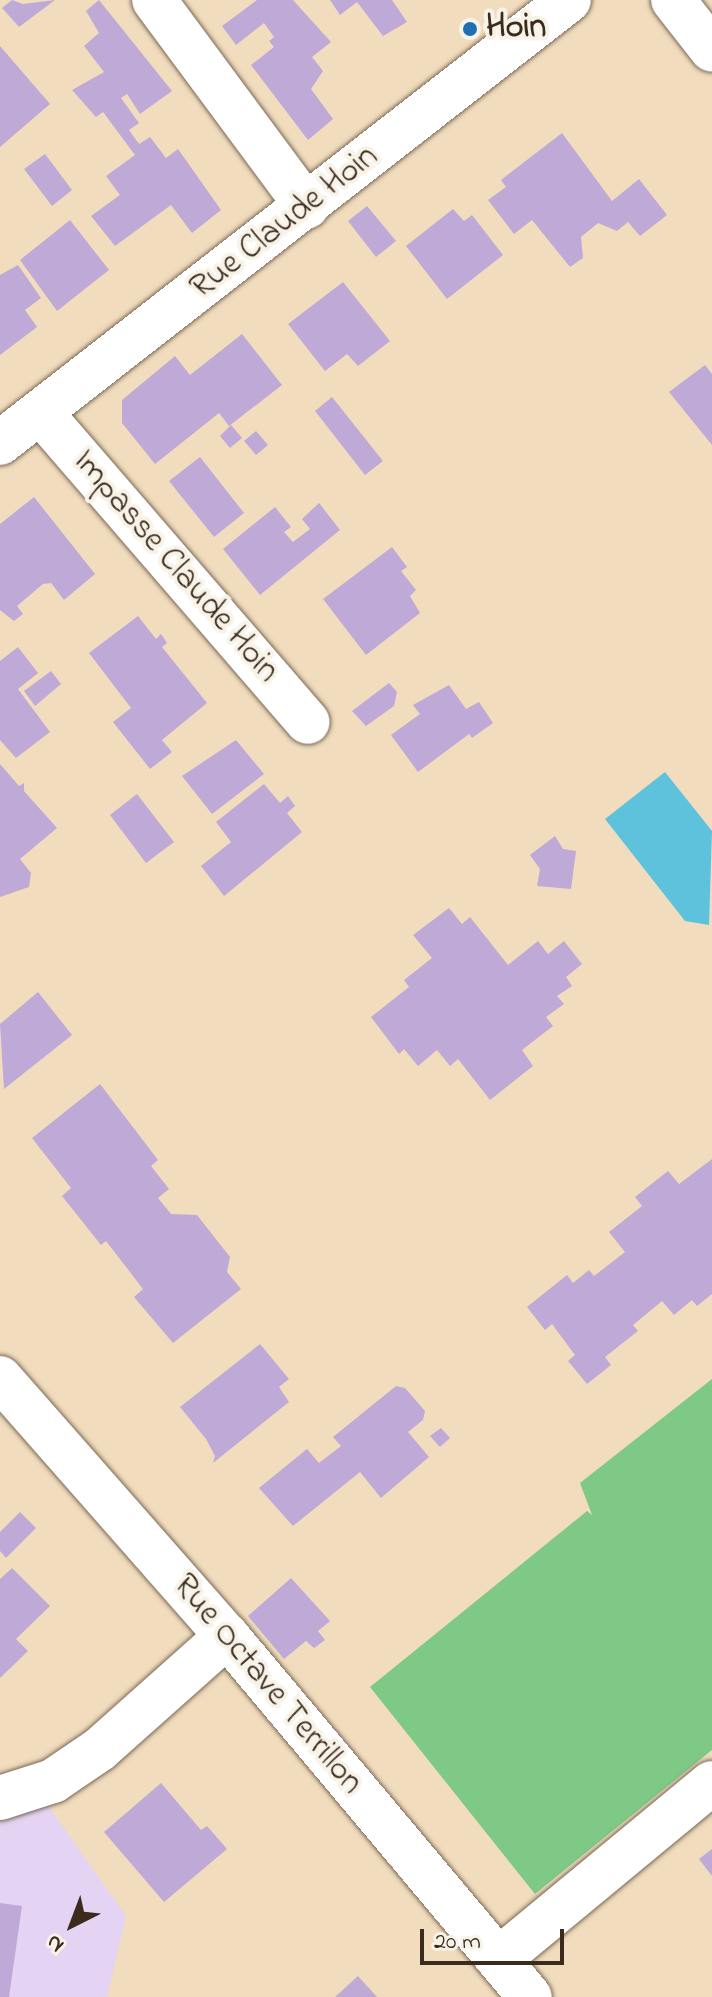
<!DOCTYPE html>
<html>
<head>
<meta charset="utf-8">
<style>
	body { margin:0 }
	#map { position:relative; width:712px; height:1997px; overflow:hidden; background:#f1dcbd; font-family:"Indie Flower",sans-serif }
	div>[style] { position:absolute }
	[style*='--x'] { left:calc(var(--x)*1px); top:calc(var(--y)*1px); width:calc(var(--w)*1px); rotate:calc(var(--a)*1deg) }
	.built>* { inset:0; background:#e4d3f2 }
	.green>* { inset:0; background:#7fc987 }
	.water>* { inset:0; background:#5ec2dd }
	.building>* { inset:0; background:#bfaad7 }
	.roads { filter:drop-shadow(0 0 2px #7b6856) drop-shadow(0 0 2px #7b6856) }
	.street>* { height:44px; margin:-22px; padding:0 22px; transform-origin:22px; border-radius:22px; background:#fff }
	.dots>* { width:22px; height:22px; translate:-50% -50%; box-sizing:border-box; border:4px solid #f7f3e8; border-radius:50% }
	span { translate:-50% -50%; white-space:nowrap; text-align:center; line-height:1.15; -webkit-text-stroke:8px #f7f3e8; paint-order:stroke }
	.poi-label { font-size:34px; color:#3b2a1e; font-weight:700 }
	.left { translate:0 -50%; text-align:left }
	.street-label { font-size:34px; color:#3b2a1e }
	.north { position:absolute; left:32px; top:1885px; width:80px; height:80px; -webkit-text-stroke:6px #f7f3e8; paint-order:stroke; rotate:222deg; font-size:22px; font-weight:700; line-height:32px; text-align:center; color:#3b2a1e }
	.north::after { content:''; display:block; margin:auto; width:28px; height:36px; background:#3b2a1e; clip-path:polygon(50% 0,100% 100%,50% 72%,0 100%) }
	.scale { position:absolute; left:420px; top:1929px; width:144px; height:36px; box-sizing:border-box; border:4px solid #3b2a1e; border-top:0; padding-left:10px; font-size:24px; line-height:28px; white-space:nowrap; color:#3b2a1e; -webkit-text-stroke:6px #f7f3e8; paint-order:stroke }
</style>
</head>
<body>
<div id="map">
	<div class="built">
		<div style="clip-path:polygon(42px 1797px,126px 1916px,107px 1997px,0 1997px,0 1811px)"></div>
	</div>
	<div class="green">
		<div style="clip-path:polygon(712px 1379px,712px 1750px,535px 1894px,370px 1687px,587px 1511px,592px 1515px,580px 1483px)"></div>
	</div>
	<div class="water">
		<div style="clip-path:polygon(665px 772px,712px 831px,709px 925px,685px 921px,605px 819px)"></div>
	</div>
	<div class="building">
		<div style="clip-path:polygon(12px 0,23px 4px,55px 0,19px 27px,2px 8px)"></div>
		<div style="clip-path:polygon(99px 0,172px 91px,140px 114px,127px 94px,121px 98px,139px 123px,129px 130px,139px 144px,150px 137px,166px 158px,178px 149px,221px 210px,192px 233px,171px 205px,115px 246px,91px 216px,120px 195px,106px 176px,135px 155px,103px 112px,96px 117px,72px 90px,104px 72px,84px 46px,99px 33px,86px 11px)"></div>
		<div style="clip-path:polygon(257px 0,293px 0,331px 42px,312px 57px,323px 71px,311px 89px,333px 119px,308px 140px,251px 65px,274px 47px,269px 41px,274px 37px,264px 23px,236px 45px,222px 26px)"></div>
		<div style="clip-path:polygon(330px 0,392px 0,407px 22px,383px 36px,357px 2px,340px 15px)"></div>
		<div style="clip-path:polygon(0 46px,50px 104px,0 147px)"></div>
		<div style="clip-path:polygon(562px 133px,612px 201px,639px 179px,667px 215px,640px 236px,628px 222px,617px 231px,598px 223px,581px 237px,583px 258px,570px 267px,532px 220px,514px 234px,488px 200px,506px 187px,501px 180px)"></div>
		<div style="clip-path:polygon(45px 154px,72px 190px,52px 206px,24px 169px)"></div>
		<div style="clip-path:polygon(367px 206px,396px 241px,376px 257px,348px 221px)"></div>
		<div style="clip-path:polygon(453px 209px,464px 221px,472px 215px,503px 255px,447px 299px,406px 246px)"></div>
		<div style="clip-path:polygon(70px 220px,109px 270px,57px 311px,20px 260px)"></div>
		<div style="clip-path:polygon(18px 265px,41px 298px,25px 310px,37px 327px,0 355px,0 275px)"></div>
		<div style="clip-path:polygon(343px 282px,390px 341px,358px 366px,347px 354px,325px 371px,288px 324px)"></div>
		<div style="clip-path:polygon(242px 334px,282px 385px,229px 426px,219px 413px,155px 464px,122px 423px,122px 400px,175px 356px,190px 375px)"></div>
		<div style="clip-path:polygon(705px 365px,712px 374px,712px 445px,669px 392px)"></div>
		<div style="clip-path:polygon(332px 397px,383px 461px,365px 475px,315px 411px)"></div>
		<div style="clip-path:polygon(231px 425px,242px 438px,230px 448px,220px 436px)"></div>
		<div style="clip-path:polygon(256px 431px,268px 445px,256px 455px,244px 441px)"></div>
		<div style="clip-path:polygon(200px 457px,244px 513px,214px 537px,169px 481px)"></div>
		<div style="clip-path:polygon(34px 497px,95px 574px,64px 600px,51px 583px,43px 584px,17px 606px,23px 614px,14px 621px,0 610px,0 524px)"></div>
		<div style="clip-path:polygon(319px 503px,340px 530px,260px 595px,223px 549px,275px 507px,291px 527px,284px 532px,293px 542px,310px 529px,302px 519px)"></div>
		<div style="clip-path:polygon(392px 547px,407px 567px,401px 571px,416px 590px,410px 596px,420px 613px,366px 655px,323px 599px)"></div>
		<div style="clip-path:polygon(138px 616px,156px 639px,161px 634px,167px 643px,162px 647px,207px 703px,162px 740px,172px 752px,150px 769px,113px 722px,131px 708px,89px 653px)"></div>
		<div style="clip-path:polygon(18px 647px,38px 673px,18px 689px,50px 732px,16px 758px,0 740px,0 661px)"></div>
		<div style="clip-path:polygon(51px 671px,61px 684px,35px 706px,24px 691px)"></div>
		<div style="clip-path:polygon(389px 683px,397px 692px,394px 706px,366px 726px,352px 711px)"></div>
		<div style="clip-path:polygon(449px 685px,466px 709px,479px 702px,493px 723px,472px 738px,469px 734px,418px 772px,391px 735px,420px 714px,413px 705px)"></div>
		<div style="clip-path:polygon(236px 740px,264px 774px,212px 814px,182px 776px)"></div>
		<div style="clip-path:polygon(0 764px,19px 786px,24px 783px,24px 791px,57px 828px,20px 859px,31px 873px,29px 887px,0 897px)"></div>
		<div style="clip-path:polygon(264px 784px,280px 803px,288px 796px,295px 806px,287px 813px,302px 832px,224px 896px,201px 866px,231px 842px,216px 822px)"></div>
		<div style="clip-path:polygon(137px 794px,174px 842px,146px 863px,110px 815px)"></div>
		<div style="clip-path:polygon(555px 836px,563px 849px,576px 851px,571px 889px,537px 886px,540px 869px,530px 855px)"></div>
		<div style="clip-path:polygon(449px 908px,462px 924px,470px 917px,508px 965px,538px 941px,548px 954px,564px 941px,582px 964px,566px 977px,572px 986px,557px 996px,564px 1004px,546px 1017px,553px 1026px,522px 1050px,533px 1066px,490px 1100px,458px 1059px,450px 1066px,437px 1050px,418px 1066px,404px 1049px,399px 1054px,371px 1017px,409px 987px,404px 980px,432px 958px,413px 935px)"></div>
		<div style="clip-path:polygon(38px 992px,72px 1035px,4px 1089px,0 1024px)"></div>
		<div style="clip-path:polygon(100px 1084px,158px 1160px,151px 1166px,169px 1189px,158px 1198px,171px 1214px,197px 1215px,230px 1257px,227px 1272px,241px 1289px,173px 1343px,134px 1297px,143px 1289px,106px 1241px,101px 1245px,62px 1196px,71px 1188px,32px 1138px)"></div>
		<div style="clip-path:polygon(712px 1159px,712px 1294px,697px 1306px,692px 1300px,674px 1315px,662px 1301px,633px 1325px,638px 1331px,605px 1357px,611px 1365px,587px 1384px,568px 1361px,575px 1355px,552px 1324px,545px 1330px,527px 1307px,567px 1275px,573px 1283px,589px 1270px,594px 1276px,625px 1252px,609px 1232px,642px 1206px,635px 1197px,668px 1171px,679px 1184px)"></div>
		<div style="clip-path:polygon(260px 1344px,289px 1379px,279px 1387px,289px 1402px,213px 1463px,215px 1456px,206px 1439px,180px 1407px)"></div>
		<div style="clip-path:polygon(396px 1386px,405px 1388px,425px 1411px,423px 1420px,408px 1432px,429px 1457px,381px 1498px,360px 1472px,293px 1526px,259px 1488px,307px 1449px,319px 1463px,341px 1446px,333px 1437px)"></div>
		<div style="clip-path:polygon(441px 1428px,450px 1438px,440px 1447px,430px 1436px)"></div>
		<div style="clip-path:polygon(20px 1512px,36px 1528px,6px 1558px,0 1551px,0 1532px)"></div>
		<div style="clip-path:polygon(12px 1568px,50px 1606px,16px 1639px,28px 1651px,0 1678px,0 1579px)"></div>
		<div style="clip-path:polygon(291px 1578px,330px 1621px,318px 1631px,325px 1640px,314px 1648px,306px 1641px,284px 1659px,248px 1616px)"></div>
		<div style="clip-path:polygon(161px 1783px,201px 1830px,207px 1826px,227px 1849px,164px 1902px,104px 1832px)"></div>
		<div style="clip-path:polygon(712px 1849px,712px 1876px,699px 1859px)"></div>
		<div style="clip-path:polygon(0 1903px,22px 1906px,9px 1997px,0 1997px)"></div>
		<div style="clip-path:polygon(358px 1976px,377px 1997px,335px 1997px)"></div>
	</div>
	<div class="roads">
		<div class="street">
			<div style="--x:154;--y:0;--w:257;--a:53.5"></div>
			<div style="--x:673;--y:0;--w:63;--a:52"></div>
			<div style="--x:41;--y:413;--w:408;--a:49.2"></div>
			<div style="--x:0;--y:443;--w:721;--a:-37.9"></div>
			<div style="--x:0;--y:1378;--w:344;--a:48.7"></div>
			<div style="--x:227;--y:1636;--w:471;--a:50"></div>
			<div style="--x:0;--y:1798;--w:56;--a:-17.8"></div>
			<div style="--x:53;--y:1781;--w:57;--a:-34.2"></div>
			<div style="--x:100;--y:1749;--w:170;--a:-41.7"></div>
			<div style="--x:499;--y:1959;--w:276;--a:-39.6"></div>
		</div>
	</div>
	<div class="dots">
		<div style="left:470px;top:29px;background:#1f6fb2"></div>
	</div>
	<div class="poi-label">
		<span class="left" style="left:486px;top:29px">Hoin</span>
	</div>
	<div class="street-label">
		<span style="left:285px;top:223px;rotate:-38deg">Rue Claude Hoin</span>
		<span style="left:175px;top:567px;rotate:49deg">Impasse Claude Hoin</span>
		<span style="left:267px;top:1685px;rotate:50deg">Rue Octave Terrillon</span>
	</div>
	<div class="north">N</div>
	<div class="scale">20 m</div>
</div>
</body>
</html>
